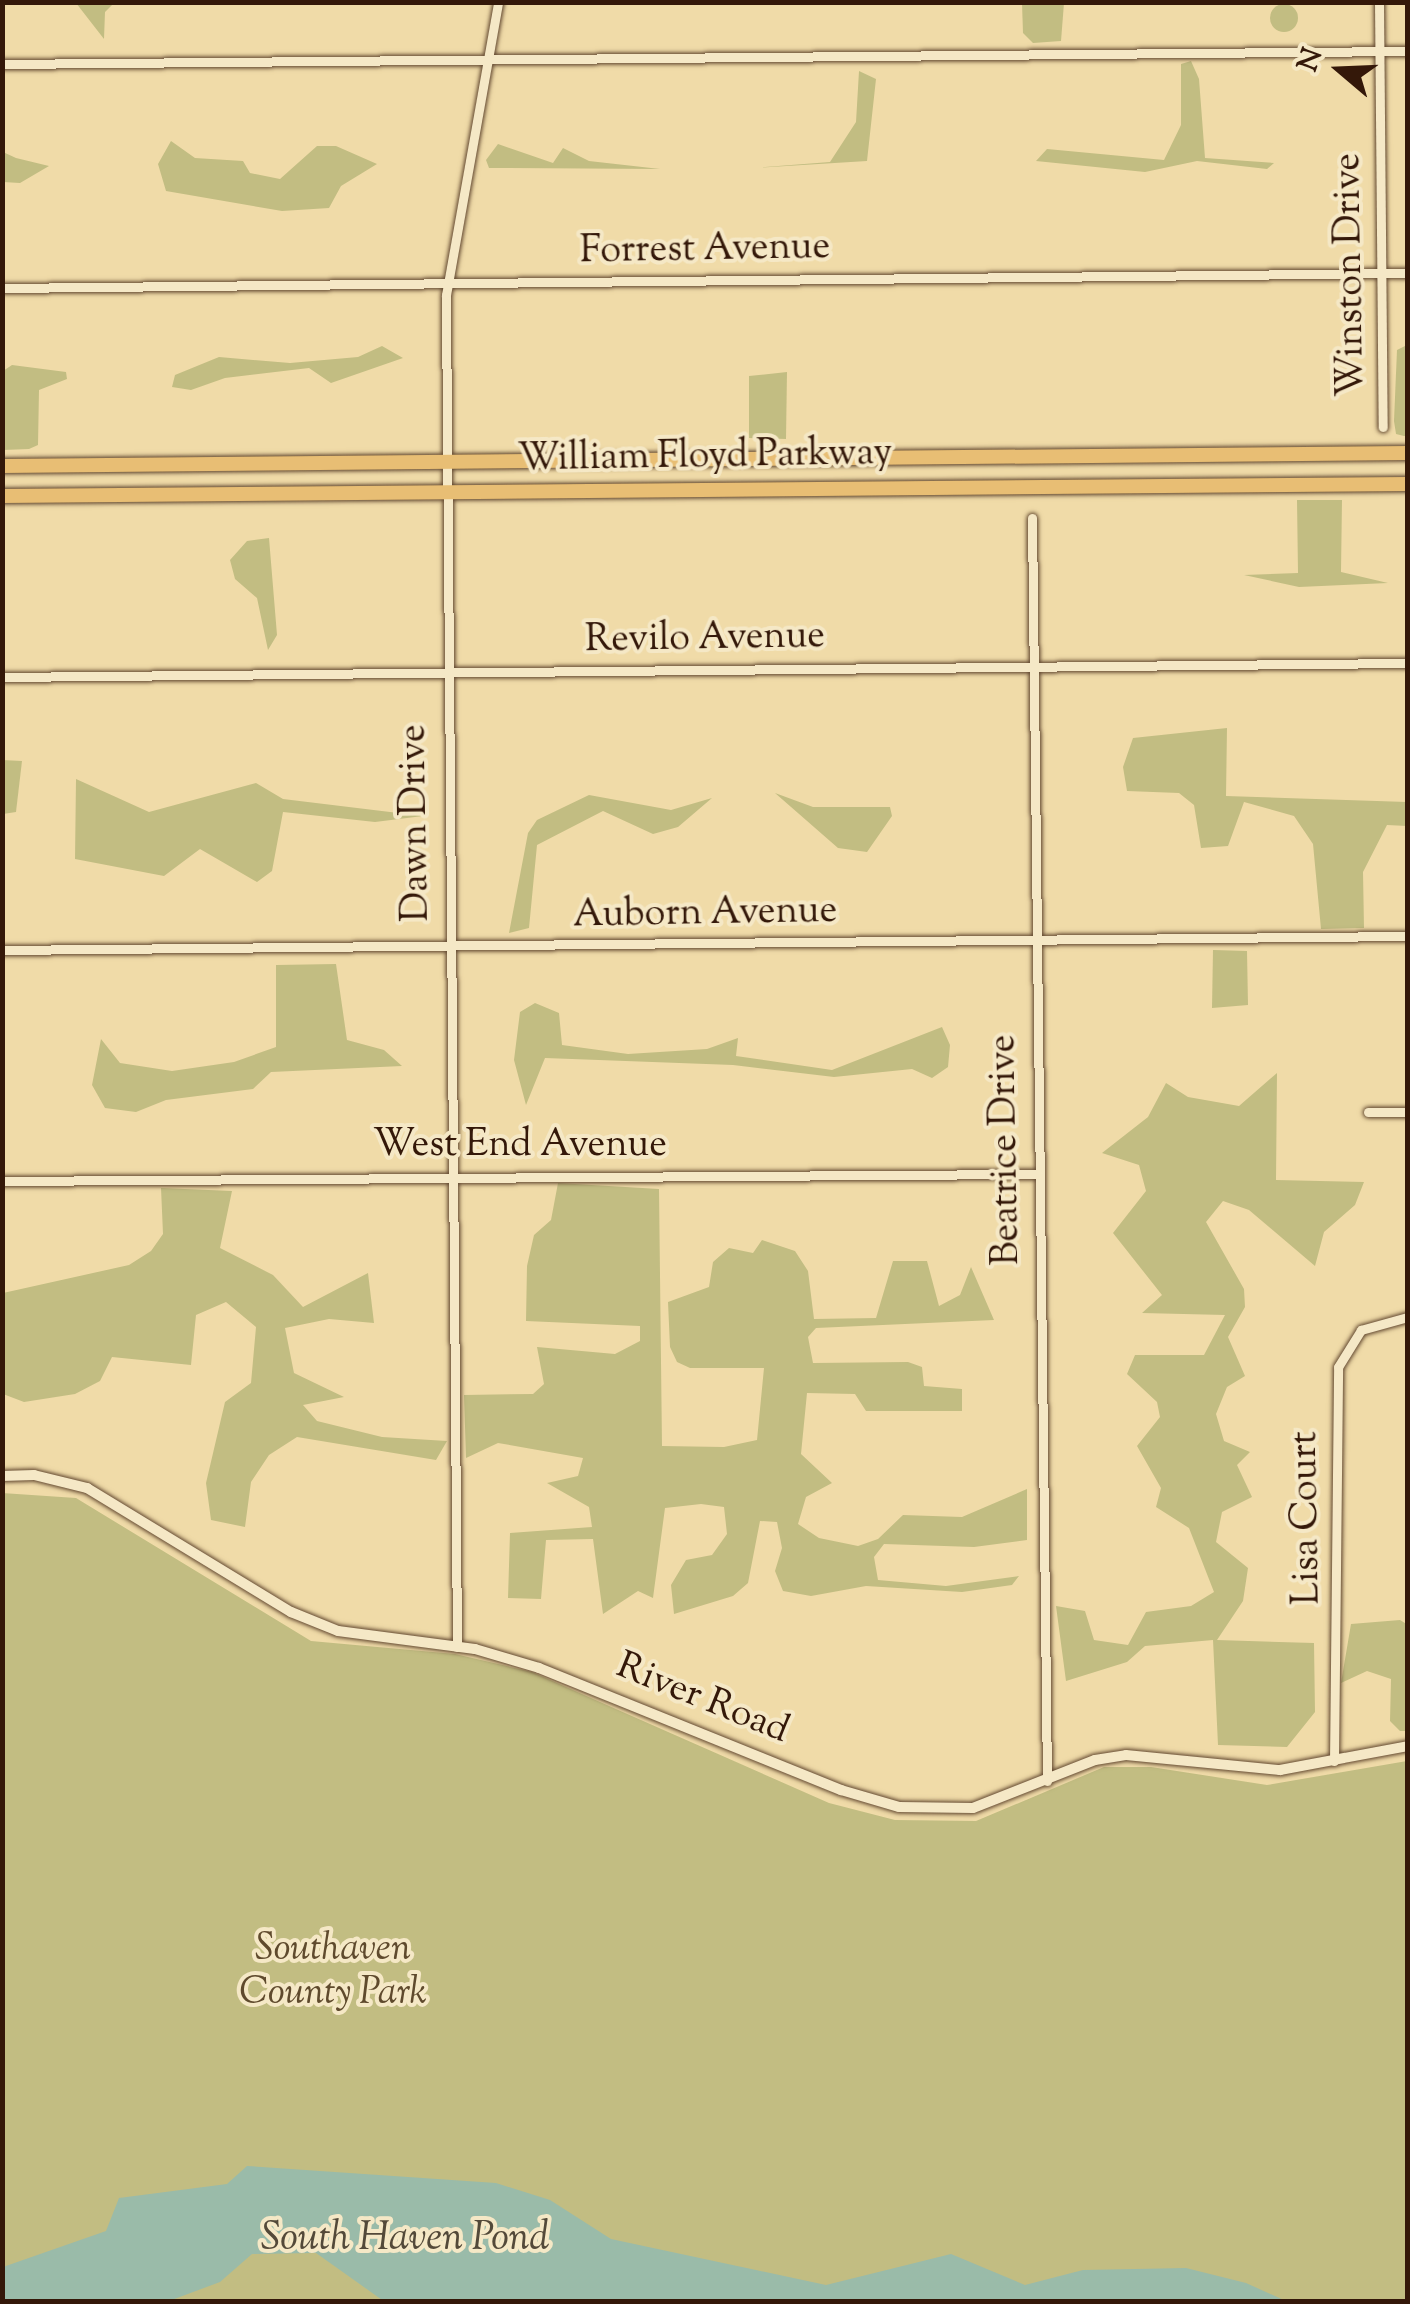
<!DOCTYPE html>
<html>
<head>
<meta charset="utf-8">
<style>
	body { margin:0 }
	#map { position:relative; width:1410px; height:2304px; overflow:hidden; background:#f0dba8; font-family:"Sorts Mill Goudy",serif }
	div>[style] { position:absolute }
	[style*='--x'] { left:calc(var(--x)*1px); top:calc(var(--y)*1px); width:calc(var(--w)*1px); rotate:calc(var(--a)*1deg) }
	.green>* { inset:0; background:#c2bd82 }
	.round { border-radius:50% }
	.water>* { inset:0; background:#9abba9 }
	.roads { filter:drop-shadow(0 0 2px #634931) drop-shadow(0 0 2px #634931) }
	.minor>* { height:9px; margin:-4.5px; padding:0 4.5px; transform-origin:4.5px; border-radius:4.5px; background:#f5e8c6 }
	.tertiary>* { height:10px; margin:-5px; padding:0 5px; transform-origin:5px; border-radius:5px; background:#f5e8c6 }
	.trunk>* { height:14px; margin:-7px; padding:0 7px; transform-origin:7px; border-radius:7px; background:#e8be74 }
	span { translate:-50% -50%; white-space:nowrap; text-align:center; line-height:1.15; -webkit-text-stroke:8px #f5e8c6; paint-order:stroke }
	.street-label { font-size:38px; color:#341809 }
	.park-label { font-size:38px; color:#5f4a2d; font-style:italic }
	.water-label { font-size:40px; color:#534939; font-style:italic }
	.frame { position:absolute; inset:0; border:5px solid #341809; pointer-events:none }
	.north { position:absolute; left:1290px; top:20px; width:100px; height:100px; -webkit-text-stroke:8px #f5e8c6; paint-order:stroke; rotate:289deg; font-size:28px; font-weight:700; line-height:40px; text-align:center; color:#341809 }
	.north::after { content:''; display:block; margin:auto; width:35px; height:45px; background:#341809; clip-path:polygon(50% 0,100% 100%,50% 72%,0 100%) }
</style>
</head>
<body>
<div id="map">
	<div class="green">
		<div style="clip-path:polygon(76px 3px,114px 3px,105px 12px,104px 39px)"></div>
		<div style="clip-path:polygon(1022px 3px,1064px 3px,1061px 41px,1033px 43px,1023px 33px)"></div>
		<div class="round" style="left:1270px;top:4px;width:28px;height:28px"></div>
		<div style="clip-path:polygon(1191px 61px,1199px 79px,1205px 158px,1274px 163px,1267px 169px,1197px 161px,1145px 172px,1036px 161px,1047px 149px,1164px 160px,1181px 125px,1181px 64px)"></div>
		<div style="clip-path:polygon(859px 71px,876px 79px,867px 161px,753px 168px,830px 162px,856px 122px)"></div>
		<div style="clip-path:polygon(171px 141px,195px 158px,243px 161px,250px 173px,280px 179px,317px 146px,336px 146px,377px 164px,341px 186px,329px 208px,282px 211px,166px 191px,158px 164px)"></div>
		<div style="clip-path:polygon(498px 144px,553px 163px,563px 148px,589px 161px,660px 169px,489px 168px,486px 160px)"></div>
		<div style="clip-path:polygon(3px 152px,16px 158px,49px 166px,20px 183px,3px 182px)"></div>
		<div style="clip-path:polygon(1407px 345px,1408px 436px,1404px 436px,1396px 434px,1394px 421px,1397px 350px)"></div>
		<div style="clip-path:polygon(382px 346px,403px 358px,331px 383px,309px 368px,225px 378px,191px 390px,172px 387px,175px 375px,219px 357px,290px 363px,358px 357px)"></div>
		<div style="clip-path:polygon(12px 365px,66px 372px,67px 379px,39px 390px,38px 445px,29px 449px,3px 450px,3px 371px)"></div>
		<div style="clip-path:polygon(787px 372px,786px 439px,749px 438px,749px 376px)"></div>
		<div style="clip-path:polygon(1297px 500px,1342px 500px,1341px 572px,1388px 583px,1299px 587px,1244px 575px,1298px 573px)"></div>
		<div style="clip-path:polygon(269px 538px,277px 635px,268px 650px,257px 598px,235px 579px,230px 560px,247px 541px)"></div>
		<div style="clip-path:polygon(1227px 728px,1226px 796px,1407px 802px,1407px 826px,1387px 825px,1363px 872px,1364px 928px,1321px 929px,1313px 844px,1294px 816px,1244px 802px,1228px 846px,1201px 848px,1194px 805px,1179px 793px,1127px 791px,1123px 767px,1133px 738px)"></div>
		<div style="clip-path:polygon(2px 760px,22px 761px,16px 812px,3px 814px)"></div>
		<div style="clip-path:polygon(76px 779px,149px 812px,256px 783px,283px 799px,423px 816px,375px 822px,283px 812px,272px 871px,257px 882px,200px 849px,164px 876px,75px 859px)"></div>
		<div style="clip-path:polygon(775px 793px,813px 807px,890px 807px,892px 816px,867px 852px,838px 848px)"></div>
		<div style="clip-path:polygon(589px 795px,671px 810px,712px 798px,678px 827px,653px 834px,603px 811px,537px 845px,529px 928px,509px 933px,528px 833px,537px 820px)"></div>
		<div style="clip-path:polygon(1213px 950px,1247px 951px,1248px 1005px,1212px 1008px)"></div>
		<div style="clip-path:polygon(336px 964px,347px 1040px,384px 1050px,402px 1066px,271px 1072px,253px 1089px,166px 1100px,136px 1112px,105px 1108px,92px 1085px,101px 1039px,120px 1063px,172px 1071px,234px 1062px,276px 1047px,276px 965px)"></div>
		<div style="clip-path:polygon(535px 1003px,559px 1013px,562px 1045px,628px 1054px,707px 1049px,738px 1038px,736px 1056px,832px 1070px,942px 1027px,950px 1045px,948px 1067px,932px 1078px,912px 1069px,834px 1077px,733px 1065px,545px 1058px,526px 1105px,514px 1060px,520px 1012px)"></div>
		<div style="clip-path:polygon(1277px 1073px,1276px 1180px,1364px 1182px,1355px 1205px,1324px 1232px,1315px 1266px,1249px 1210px,1223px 1201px,1206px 1222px,1244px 1289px,1245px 1307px,1228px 1337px,1245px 1376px,1227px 1387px,1216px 1414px,1224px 1441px,1250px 1452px,1237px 1465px,1252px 1497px,1222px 1512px,1216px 1542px,1248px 1568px,1243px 1601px,1217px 1640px,1314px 1643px,1315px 1712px,1287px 1747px,1218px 1745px,1213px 1640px,1145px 1646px,1127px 1662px,1066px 1681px,1056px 1606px,1085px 1611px,1094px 1640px,1128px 1645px,1146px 1612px,1191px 1606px,1214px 1592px,1189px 1528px,1156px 1507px,1161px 1488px,1137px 1446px,1160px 1417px,1157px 1402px,1127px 1374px,1135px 1355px,1204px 1355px,1225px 1315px,1142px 1313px,1162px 1295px,1113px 1233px,1146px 1191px,1139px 1165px,1102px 1153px,1148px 1117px,1166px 1083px,1188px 1097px,1239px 1106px)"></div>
		<div style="clip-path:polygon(558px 1183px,659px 1189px,662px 1446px,724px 1447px,757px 1440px,764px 1368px,690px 1368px,677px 1362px,670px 1347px,668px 1302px,709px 1287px,713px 1262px,729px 1248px,753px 1253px,762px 1240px,795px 1251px,808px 1271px,814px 1319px,876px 1318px,893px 1261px,927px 1261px,939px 1306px,960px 1295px,971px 1267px,994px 1320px,816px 1328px,808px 1337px,813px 1363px,908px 1362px,922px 1367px,924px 1386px,962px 1389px,962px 1411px,866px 1411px,855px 1394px,807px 1393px,801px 1454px,832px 1483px,806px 1497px,798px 1524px,819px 1538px,858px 1546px,878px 1539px,903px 1515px,962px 1517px,1027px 1489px,1027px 1540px,974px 1547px,884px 1544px,874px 1557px,878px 1580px,946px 1586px,1019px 1576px,1012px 1585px,962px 1592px,866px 1586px,811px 1596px,783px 1591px,775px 1571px,782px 1548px,777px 1522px,760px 1521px,748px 1583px,733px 1596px,674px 1614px,671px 1585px,686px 1560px,712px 1555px,727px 1534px,724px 1507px,701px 1504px,665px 1508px,653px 1598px,638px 1591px,603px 1614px,593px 1539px,546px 1540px,541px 1599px,508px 1598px,510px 1533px,592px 1527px,589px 1507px,547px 1483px,578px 1476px,583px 1458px,498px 1443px,466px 1458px,464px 1395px,533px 1394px,544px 1384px,537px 1347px,615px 1354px,640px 1341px,640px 1326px,526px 1321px,527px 1266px,534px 1235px,551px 1220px)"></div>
		<div style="clip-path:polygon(161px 1188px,232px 1191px,220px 1248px,273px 1275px,303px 1307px,368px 1273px,374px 1323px,329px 1319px,285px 1328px,294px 1373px,344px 1397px,303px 1405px,317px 1421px,382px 1437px,447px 1441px,436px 1460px,297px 1437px,269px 1455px,251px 1482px,245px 1527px,211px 1520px,206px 1483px,225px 1402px,251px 1383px,256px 1327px,226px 1302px,196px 1315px,191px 1365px,112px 1357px,100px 1381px,75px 1394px,24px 1402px,3px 1394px,3px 1293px,129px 1265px,151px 1251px,163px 1234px)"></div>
		<div style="clip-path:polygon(2px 1493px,76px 1498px,311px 1641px,455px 1654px,532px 1672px,829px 1803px,895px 1820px,976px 1821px,1104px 1767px,1151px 1767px,1267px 1785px,1407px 1761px,1407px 2301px,3px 2301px)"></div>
		<div style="clip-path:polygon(1400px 1620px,1408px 1625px,1407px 1731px,1400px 1731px,1390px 1721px,1391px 1679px,1367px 1671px,1341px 1683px,1351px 1624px)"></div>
	</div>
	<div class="water">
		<div style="clip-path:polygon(247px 2166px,496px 2183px,550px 2200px,611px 2239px,826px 2285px,951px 2254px,1025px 2285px,1083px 2270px,1186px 2268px,1246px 2283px,1286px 2301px,385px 2302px,316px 2253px,252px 2254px,220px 2282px,169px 2301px,3px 2301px,3px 2267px,106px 2231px,119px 2198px,227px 2184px)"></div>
	</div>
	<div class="roads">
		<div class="minor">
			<div style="--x:1379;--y:2;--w:425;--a:89.5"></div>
			<div style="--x:2;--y:64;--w:1406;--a:-0.53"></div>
			<div style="--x:2;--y:288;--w:1406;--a:-0.61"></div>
			<div style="--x:1032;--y:518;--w:1263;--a:89.32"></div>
			<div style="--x:2;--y:677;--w:1406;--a:-0.57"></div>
			<div style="--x:2;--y:950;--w:1406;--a:-0.57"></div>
			<div style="--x:1368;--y:1112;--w:40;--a:0"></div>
			<div style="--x:2;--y:1181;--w:1036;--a:-0.39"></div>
			<div style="--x:457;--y:1647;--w:1352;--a:-90.47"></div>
			<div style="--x:446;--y:295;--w:298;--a:-79.9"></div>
			<div style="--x:1334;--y:1761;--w:394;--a:-89.4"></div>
			<div style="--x:1338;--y:1367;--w:44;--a:-58.1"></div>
			<div style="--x:1361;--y:1330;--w:49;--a:-15.5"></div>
		</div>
		<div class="tertiary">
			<div style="--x:2;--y:1476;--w:32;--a:-2"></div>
			<div style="--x:34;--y:1475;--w:55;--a:13.8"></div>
			<div style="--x:87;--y:1488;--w:239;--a:31.3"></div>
			<div style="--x:291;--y:1612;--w:51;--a:22"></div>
			<div style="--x:338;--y:1631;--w:138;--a:7.5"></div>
			<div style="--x:475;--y:1649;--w:67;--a:16.5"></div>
			<div style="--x:539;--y:1668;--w:326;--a:22"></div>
			<div style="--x:841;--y:1790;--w:60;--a:16.3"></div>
			<div style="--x:899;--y:1807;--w:74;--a:0.8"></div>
			<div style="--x:973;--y:1808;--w:131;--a:-21.5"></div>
			<div style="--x:1095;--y:1760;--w:31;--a:-9"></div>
			<div style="--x:1126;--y:1755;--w:155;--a:5.6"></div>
			<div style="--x:1280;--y:1770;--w:130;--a:-10.6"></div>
		</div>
		<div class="trunk">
			<div style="--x:2;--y:466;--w:1406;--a:-0.53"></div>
			<div style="--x:2;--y:496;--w:1406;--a:-0.49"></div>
		</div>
	</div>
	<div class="street-label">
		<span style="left:705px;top:251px;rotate:-1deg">Forrest Avenue</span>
		<span style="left:1352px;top:275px;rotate:-91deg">Winston Drive</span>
		<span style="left:705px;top:458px;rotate:-1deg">William Floyd Parkway</span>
		<span style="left:705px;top:640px;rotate:-1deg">Revilo Avenue</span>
		<span style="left:417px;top:823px;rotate:-91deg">Dawn Drive</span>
		<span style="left:705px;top:915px;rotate:-1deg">Auborn Avenue</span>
		<span style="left:520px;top:1147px">West End Avenue</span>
		<span style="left:1007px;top:1150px;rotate:-91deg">Beatrice Drive</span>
		<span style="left:1308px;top:1518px;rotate:-91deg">Lisa Court</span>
		<span style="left:702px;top:1700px;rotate:22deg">River Road</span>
	</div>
	<div class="park-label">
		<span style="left:333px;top:1973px">Southaven<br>County Park</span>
	</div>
	<div class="water-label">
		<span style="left:405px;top:2240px">South Haven Pond</span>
	</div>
	<div class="frame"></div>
	<div class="north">N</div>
</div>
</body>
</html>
